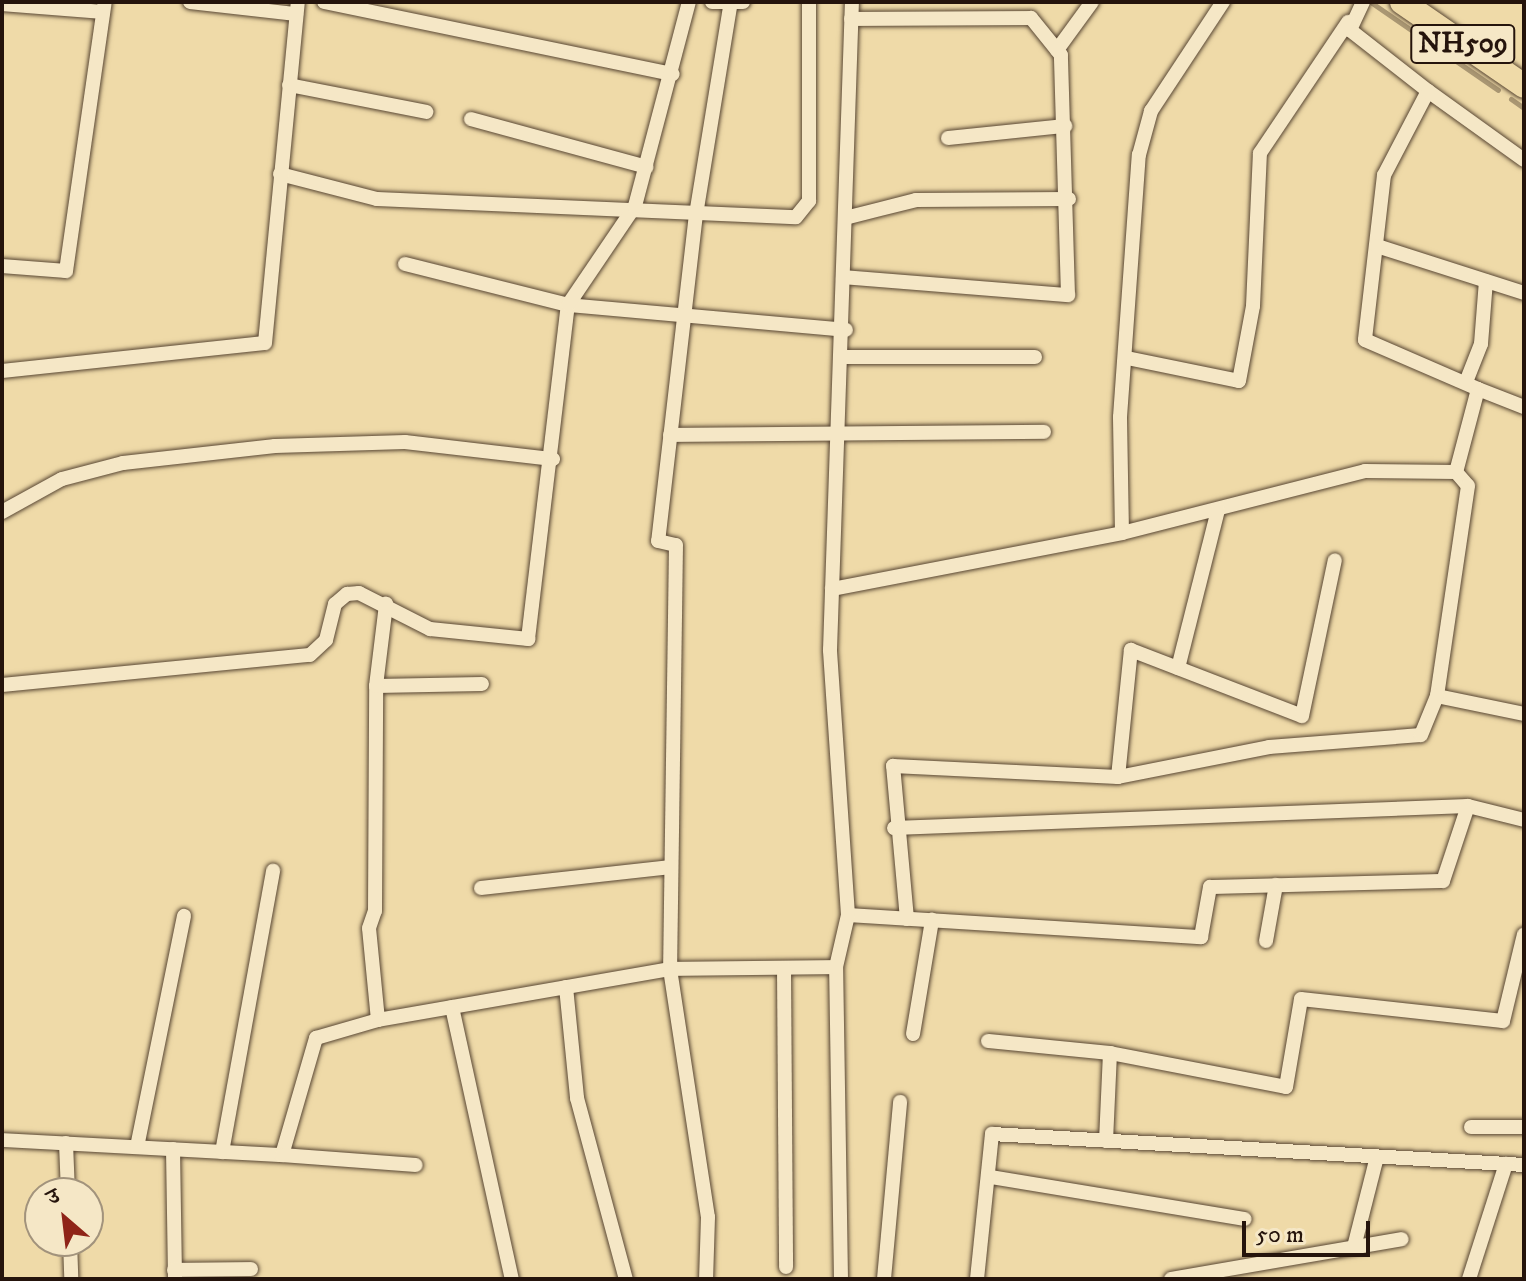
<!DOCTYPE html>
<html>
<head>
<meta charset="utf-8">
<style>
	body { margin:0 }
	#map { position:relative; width:1526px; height:1281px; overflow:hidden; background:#efdaa8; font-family:"IM FELL DW Pica","Noto Serif Devanagari",serif }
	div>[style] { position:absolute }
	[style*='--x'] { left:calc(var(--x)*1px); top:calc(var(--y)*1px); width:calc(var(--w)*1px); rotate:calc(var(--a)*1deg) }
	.stream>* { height:5px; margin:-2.5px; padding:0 2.5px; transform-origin:2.5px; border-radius:2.5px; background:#aa9773 }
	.roads { filter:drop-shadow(0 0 2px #584633) drop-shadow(0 0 2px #584633) }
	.minor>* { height:14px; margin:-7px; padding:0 7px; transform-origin:7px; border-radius:7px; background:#f5e7c6 }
	.trunk>* { height:24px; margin:-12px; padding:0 12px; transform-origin:12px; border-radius:12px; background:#efdaa8 }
	span { translate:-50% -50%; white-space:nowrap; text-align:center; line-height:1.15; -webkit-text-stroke:8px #f5e7c6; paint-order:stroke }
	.shield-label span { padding:2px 6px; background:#f5e7c6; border:2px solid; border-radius:6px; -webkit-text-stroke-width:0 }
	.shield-label { font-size:28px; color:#25140c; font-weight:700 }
	.frame { position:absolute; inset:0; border:4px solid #25140c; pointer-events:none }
	.north { position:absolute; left:24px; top:1177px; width:80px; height:80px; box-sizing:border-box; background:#f5e7c6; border:2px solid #a2937c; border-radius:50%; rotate:332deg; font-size:22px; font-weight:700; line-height:32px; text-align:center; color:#25140c }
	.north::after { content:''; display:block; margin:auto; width:28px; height:36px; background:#8f2418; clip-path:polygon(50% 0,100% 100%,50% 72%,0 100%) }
	.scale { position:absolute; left:1242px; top:1221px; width:128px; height:36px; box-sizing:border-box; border:4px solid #25140c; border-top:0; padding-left:10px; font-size:24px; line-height:28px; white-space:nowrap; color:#25140c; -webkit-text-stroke:6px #f5e7c6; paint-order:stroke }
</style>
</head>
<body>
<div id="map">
	<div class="stream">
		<div style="--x:1372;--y:3;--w:153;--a:34.6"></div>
		<div style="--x:1511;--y:99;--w:16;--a:35"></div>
	</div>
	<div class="roads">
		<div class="minor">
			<div style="--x:190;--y:2;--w:107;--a:6.5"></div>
			<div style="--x:324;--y:2;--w:356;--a:11.7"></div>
			<div style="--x:712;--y:2;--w:31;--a:0"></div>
			<div style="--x:1363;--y:2;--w:31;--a:115"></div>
			<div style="--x:1350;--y:30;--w:99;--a:38"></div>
			<div style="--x:1428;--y:91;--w:95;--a:117.6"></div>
			<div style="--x:1384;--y:175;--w:166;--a:96.6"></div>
			<div style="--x:1365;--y:340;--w:123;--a:23.4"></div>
			<div style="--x:1478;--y:389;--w:86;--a:104.8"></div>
			<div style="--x:2;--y:4;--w:101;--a:4.5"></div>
			<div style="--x:730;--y:7;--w:210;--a:99.3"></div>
			<div style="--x:696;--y:214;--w:329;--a:96.6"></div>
			<div style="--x:658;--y:541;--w:18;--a:13"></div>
			<div style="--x:676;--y:545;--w:424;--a:90.8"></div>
			<div style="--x:670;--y:969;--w:166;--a:-0.7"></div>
			<div style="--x:1057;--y:50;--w:59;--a:-53.9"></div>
			<div style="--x:289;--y:85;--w:140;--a:11.1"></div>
			<div style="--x:1428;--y:91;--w:118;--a:35.7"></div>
			<div style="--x:471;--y:119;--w:182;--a:15.3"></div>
			<div style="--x:948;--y:138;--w:118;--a:-5.9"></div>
			<div style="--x:280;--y:174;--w:100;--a:14.5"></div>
			<div style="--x:377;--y:199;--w:419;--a:2.5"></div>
			<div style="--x:796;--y:217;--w:21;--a:-51"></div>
			<div style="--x:809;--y:201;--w:199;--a:-90"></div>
			<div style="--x:845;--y:218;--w:73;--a:-14.2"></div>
			<div style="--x:916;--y:200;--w:153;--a:-0.4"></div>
			<div style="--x:1377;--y:246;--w:154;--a:17.7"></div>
			<div style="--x:405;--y:264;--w:168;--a:14.1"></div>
			<div style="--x:568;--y:305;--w:279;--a:5.1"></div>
			<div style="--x:2;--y:266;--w:64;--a:4.5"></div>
			<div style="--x:66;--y:271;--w:272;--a:-81.8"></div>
			<div style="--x:843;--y:277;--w:226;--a:4.6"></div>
			<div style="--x:1068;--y:295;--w:240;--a:-91.7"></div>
			<div style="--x:1061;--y:55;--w:48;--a:-129"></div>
			<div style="--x:1031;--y:18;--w:180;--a:179.7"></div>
			<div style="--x:840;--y:357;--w:195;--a:0"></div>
			<div style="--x:1127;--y:358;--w:114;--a:11.6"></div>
			<div style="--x:1239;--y:381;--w:76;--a:-79.4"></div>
			<div style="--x:1253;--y:306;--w:153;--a:-87.4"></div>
			<div style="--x:1260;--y:153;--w:158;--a:-56.1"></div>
			<div style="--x:2;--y:371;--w:264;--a:-6.1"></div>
			<div style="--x:265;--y:343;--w:343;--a:-84.5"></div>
			<div style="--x:1466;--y:382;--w:41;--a:-68.5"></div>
			<div style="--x:1481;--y:344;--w:63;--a:-85.5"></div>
			<div style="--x:1478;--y:389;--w:49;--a:21.4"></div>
			<div style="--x:670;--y:435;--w:374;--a:-0.5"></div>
			<div style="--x:2;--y:512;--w:68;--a:-28.8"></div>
			<div style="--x:62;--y:479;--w:63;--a:-14.7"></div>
			<div style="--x:123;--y:463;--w:153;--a:-6.4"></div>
			<div style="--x:275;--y:446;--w:130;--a:-1.8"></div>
			<div style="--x:405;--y:442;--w:149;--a:6.6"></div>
			<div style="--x:1122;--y:533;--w:116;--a:-91"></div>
			<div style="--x:1120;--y:417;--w:263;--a:-85.9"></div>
			<div style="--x:1139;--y:155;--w:46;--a:-74.7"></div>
			<div style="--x:1151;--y:111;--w:131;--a:-56.6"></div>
			<div style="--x:832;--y:589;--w:295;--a:-10.9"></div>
			<div style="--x:1122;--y:533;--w:251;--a:-14.3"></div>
			<div style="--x:1365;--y:471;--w:91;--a:0.6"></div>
			<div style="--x:1456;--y:472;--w:18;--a:49"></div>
			<div style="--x:1468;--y:486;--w:212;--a:98.4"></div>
			<div style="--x:1437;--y:696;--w:89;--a:11.7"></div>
			<div style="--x:1178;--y:668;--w:163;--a:-75.8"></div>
			<div style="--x:2;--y:685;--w:309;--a:-5.6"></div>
			<div style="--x:310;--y:655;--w:22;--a:-43"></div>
			<div style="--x:326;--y:640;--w:37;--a:-76"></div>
			<div style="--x:335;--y:604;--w:16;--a:-40"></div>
			<div style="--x:347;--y:594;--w:12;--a:-5"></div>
			<div style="--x:359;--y:593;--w:80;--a:26.9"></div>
			<div style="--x:430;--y:629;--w:99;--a:5.8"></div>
			<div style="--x:528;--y:639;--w:336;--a:-83.2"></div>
			<div style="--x:568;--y:305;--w:120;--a:-55.9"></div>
			<div style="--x:635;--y:206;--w:211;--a:-75.2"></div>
			<div style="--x:376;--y:686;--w:106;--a:-1.1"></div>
			<div style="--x:1118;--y:777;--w:128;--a:-84.2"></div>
			<div style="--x:1131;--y:650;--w:183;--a:21.1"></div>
			<div style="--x:1302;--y:716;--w:159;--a:-78.1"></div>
			<div style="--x:894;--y:828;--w:574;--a:-2.19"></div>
			<div style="--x:1468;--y:806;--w:58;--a:14"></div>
			<div style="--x:481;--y:888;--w:191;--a:-6.3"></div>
			<div style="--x:848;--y:915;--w:354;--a:3.6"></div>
			<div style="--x:1201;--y:937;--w:51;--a:-79.8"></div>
			<div style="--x:1210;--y:887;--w:233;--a:-1.5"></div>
			<div style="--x:1443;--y:881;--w:79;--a:-71.6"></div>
			<div style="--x:907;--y:919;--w:154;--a:-95.2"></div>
			<div style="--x:893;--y:766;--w:225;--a:2.8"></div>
			<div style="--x:1118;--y:777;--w:154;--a:-11.2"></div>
			<div style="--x:1269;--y:747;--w:152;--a:-4.5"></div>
			<div style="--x:1421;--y:735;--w:42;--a:-67.7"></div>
			<div style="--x:1266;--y:941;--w:57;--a:-79.9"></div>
			<div style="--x:784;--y:968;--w:299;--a:89.6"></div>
			<div style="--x:566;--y:987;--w:112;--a:84.3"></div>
			<div style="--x:577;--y:1098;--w:188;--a:74.9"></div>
			<div style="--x:452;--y:1007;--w:279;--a:77.6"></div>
			<div style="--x:378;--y:1020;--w:92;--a:-95.6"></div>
			<div style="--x:369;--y:928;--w:18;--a:-71"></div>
			<div style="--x:375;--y:911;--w:225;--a:-89.7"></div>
			<div style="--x:376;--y:686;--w:83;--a:-83"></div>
			<div style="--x:913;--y:1034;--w:116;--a:-80.5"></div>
			<div style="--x:988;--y:1041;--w:123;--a:5.6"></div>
			<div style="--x:1471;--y:1127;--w:53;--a:0"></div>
			<div style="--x:2;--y:1140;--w:280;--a:3.1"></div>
			<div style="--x:282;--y:1155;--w:122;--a:-73.8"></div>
			<div style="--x:316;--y:1038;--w:65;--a:-16.2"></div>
			<div style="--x:378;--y:1020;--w:296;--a:-9.9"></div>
			<div style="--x:670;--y:969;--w:251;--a:81.3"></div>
			<div style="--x:708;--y:1217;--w:62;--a:91.8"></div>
			<div style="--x:1106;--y:1141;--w:88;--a:-87.4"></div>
			<div style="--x:1110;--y:1053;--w:179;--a:10.9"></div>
			<div style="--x:1286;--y:1087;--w:89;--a:-80.3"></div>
			<div style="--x:1301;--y:999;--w:203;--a:6.2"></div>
			<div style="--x:1503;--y:1021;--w:89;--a:-76.4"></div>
			<div style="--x:66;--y:1143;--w:50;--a:87.7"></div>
			<div style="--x:137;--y:1147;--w:236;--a:-78.5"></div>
			<div style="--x:173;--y:1149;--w:130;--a:89.1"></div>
			<div style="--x:222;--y:1152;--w:286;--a:-79.7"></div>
			<div style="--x:282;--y:1155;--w:134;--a:4.3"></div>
			<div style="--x:991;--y:1177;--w:257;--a:9.4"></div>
			<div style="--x:70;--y:1241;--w:38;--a:88"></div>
			<div style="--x:1354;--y:1247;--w:93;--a:-75.7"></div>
			<div style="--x:174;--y:1270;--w:77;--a:-0.7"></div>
			<div style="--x:841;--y:1279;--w:312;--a:-90.9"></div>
			<div style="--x:836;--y:967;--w:53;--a:-77"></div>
			<div style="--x:848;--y:915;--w:266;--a:-93.9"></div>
			<div style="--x:830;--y:650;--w:648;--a:-88.06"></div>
			<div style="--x:884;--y:1279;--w:178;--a:-84.8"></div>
			<div style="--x:977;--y:1279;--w:146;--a:-84.1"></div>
			<div style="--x:992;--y:1134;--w:533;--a:3.33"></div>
			<div style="--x:1171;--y:1279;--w:234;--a:-9.8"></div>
			<div style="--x:1469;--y:1279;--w:121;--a:-72.2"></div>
		</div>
		<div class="trunk">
			<div style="--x:1402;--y:2;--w:148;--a:34.5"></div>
		</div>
	</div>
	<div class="shield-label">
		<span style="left:1463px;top:44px">NH509</span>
	</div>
	<div class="frame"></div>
	<div class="north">उ</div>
	<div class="scale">50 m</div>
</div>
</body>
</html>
